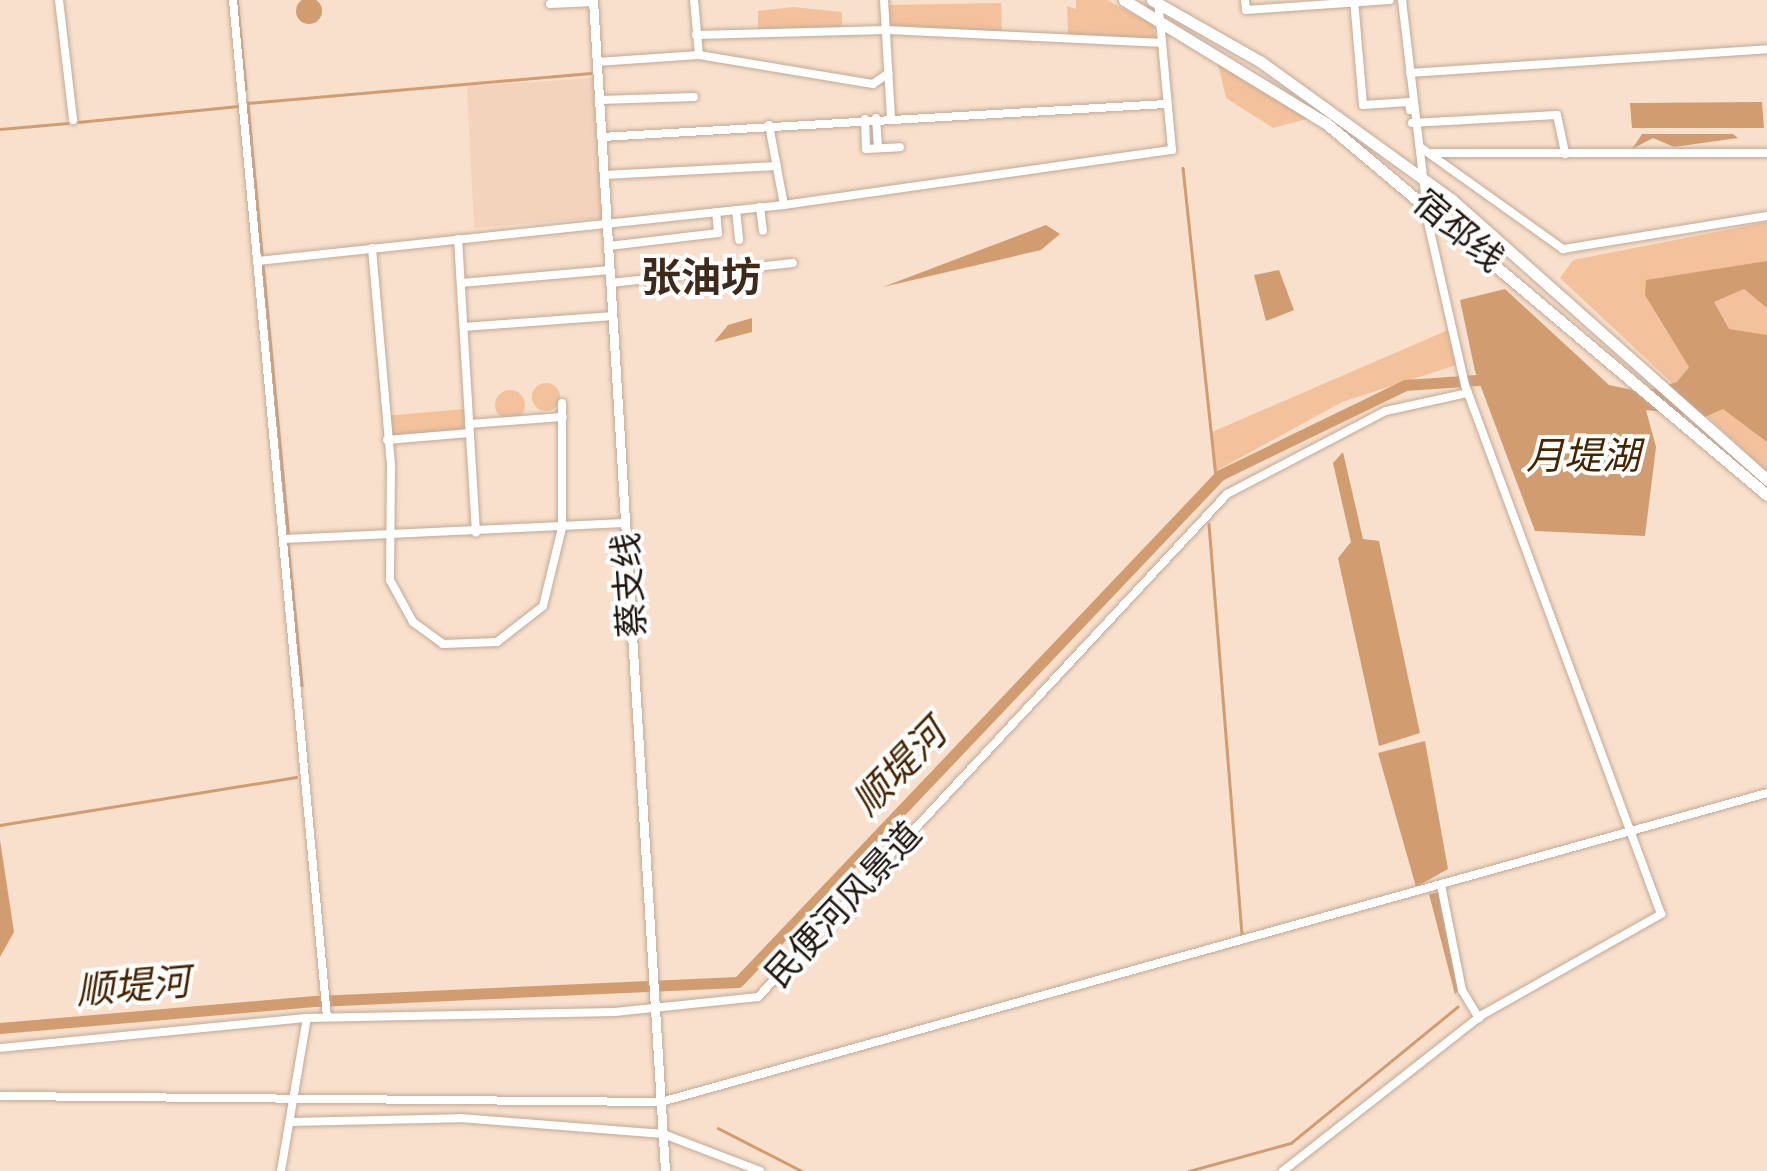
<!DOCTYPE html>
<html>
<head>
<meta charset="utf-8">
<style>
	body { margin:0 }
	#map { position:relative; width:1767px; height:1171px; overflow:hidden; background:#f9e0cc; font-family:Roboto,"Noto Sans SC",sans-serif }
	div>[style] { position:absolute }
	[style*='--x'] { left:calc(var(--x)*1px); top:calc(var(--y)*1px); width:calc(var(--w)*1px); rotate:calc(var(--a)*1deg) }
	.built>* { inset:0; background:#f3d3bc }
	.green>* { inset:0; background:#f3c29c }
	.round { border-radius:50% }
	.water>* { inset:0; background:#d29c71 }
	.stream>* { height:2.5px; margin:-1.25px; padding:0 1.25px; transform-origin:1.25px; border-radius:1.25px; background:#d29c71 }
	.river>* { height:11px; margin:-5.5px; padding:0 5.5px; transform-origin:5.5px; border-radius:5.5px; background:#d29c71 }
	.roads { filter:drop-shadow(0 0 2px #c1a997) drop-shadow(0 0 2px #c1a997) }
	.minor>* { height:8px; margin:-4px; padding:0 4px; transform-origin:4px; border-radius:4px; background:#fff }
	.tertiary>* { height:9px; margin:-4.5px; padding:0 4.5px; transform-origin:4.5px; border-radius:4.5px; background:#fff }
	.primary>* { height:11px; margin:-5.5px; padding:0 5.5px; transform-origin:5.5px; border-radius:5.5px; background:#fff }
	span { translate:-50% -50%; white-space:nowrap; text-align:center; line-height:1.15; -webkit-text-stroke:8px #fff; paint-order:stroke }
	.street-label { font-size:35px; color:#201710 }
	.water-label { font-size:38px; color:#462400; font-style:italic }
	.quarter-label { font-size:40px; color:#3d2a1b; font-weight:700 }
</style>
</head>
<body>
<div id="map">
	<div class="built">
		<div style="clip-path:polygon(593px 78px,602px 218px,474px 228px,467px 86px)"></div>
	</div>
	<div class="green">
		<div style="clip-path:polygon(1076px 0,1107px 0,1154px 25px,1155px 40px,1068px 37px,1067px 6px,1076px 9px)"></div>
		<div style="clip-path:polygon(1001px 3px,1002px 34px,888px 28px,886px 5px)"></div>
		<div style="clip-path:polygon(793px 7px,842px 12px,842px 28px,758px 29px,758px 11px)"></div>
		<div style="clip-path:polygon(1217px 60px,1310px 118px,1273px 128px,1226px 98px)"></div>
		<div style="clip-path:polygon(1767px 222px,1767px 472px,1560px 278px,1573px 260px)"></div>
		<div style="clip-path:polygon(1448px 330px,1456px 365px,1342px 402px,1216px 471px,1212px 432px)"></div>
		<div class="round" style="left:532px;top:383px;width:28px;height:28px"></div>
		<div class="round" style="left:495px;top:390px;width:30px;height:30px"></div>
		<div style="clip-path:polygon(465px 409px,464px 431px,390px 438px,384px 416px)"></div>
	</div>
	<div class="water">
		<div class="round" style="left:296px;top:-2px;width:26px;height:26px"></div>
		<div style="clip-path:polygon(1762px 102px,1764px 128px,1632px 128px,1630px 103px)"></div>
		<div style="clip-path:polygon(1642px 134px,1733px 134px,1738px 138px,1674px 147px,1653px 138px,1632px 149px)"></div>
		<div style="clip-path:polygon(1046px 225px,1060px 234px,1041px 250px,883px 287px)"></div>
		<div style="clip-path:polygon(1767px 261px,1767px 308px,1744px 289px,1714px 302px,1729px 329px,1767px 335px,1767px 442px,1723px 409px,1705px 417px,1646px 410px,1656px 447px,1645px 536px,1535px 531px,1475px 371px,1460px 300px,1505px 289px,1609px 385px,1642px 392px,1677px 382px,1689px 367px,1645px 295px,1646px 280px)"></div>
		<div style="clip-path:polygon(1279px 270px,1294px 310px,1266px 321px,1254px 275px)"></div>
		<div style="clip-path:polygon(752px 318px,752px 332px,714px 342px,728px 325px)"></div>
		<div style="clip-path:polygon(1343px 452px,1363px 539px,1379px 541px,1420px 733px,1379px 746px,1338px 558px,1351px 542px,1333px 463px)"></div>
		<div style="clip-path:polygon(1425px 741px,1448px 869px,1416px 887px,1378px 753px)"></div>
		<div style="clip-path:polygon(0 840px,14px 932px,0 957px)"></div>
		<div style="clip-path:polygon(1440px 892px,1459px 990px,1455px 994px,1429px 894px)"></div>
	</div>
	<div class="stream">
		<div style="--x:237;--y:0;--w:89;--a:84.2"></div>
		<div style="--x:78;--y:122;--w:161;--a:-5.7"></div>
		<div style="--x:0;--y:129;--w:68;--a:-5"></div>
		<div style="--x:1183;--y:168;--w:313;--a:83.9"></div>
		<div style="--x:1209;--y:524;--w:412;--a:85.4"></div>
		<div style="--x:288;--y:534;--w:433;--a:-95.4"></div>
		<div style="--x:247;--y:103;--w:345;--a:-5"></div>
		<div style="--x:288;--y:542;--w:144;--a:84.4"></div>
		<div style="--x:0;--y:825;--w:300;--a:-9.2"></div>
		<div style="--x:718;--y:1128;--w:94;--a:27.1"></div>
		<div style="--x:1189;--y:1171;--w:106;--a:-15.4"></div>
		<div style="--x:1291;--y:1143;--w:215;--a:-39.3"></div>
	</div>
	<div class="river">
		<div style="--x:0;--y:1028;--w:318;--a:-4.9"></div>
		<div style="--x:317;--y:1001;--w:421;--a:-2.6"></div>
		<div style="--x:738;--y:982;--w:700;--a:-46.45"></div>
		<div style="--x:1220;--y:475;--w:206;--a:-25.9"></div>
		<div style="--x:1405;--y:385;--w:87;--a:-3.9"></div>
	</div>
	<div class="roads">
		<div class="minor">
			<div style="--x:59;--y:0;--w:121;--a:83.3"></div>
			<div style="--x:233;--y:0;--w:1021;--a:84.72"></div>
			<div style="--x:694;--y:0;--w:55;--a:84.8"></div>
			<div style="--x:699;--y:55;--w:176;--a:9.5"></div>
			<div style="--x:873;--y:84;--w:19;--a:-35"></div>
			<div style="--x:884;--y:0;--w:117;--a:86.6"></div>
			<div style="--x:1245;--y:0;--w:10;--a:84"></div>
			<div style="--x:1246;--y:10;--w:144;--a:-4"></div>
			<div style="--x:1354;--y:0;--w:105;--a:85.1"></div>
			<div style="--x:1363;--y:105;--w:46;--a:-3.7"></div>
			<div style="--x:1409;--y:102;--w:8;--a:83"></div>
			<div style="--x:550;--y:4;--w:43;--a:-2.7"></div>
			<div style="--x:696;--y:35;--w:190;--a:-1.5"></div>
			<div style="--x:886;--y:30;--w:274;--a:2.7"></div>
			<div style="--x:597;--y:62;--w:102;--a:-3.9"></div>
			<div style="--x:1410;--y:73;--w:358;--a:-3.8"></div>
			<div style="--x:600;--y:100;--w:94;--a:-1.8"></div>
			<div style="--x:876;--y:118;--w:30;--a:86"></div>
			<div style="--x:865;--y:119;--w:30;--a:88"></div>
			<div style="--x:866;--y:149;--w:34;--a:-3"></div>
			<div style="--x:1412;--y:123;--w:145;--a:-3.2"></div>
			<div style="--x:1557;--y:115;--w:40;--a:78"></div>
			<div style="--x:769;--y:125;--w:81;--a:79.4"></div>
			<div style="--x:602;--y:137;--w:565;--a:-3.35"></div>
			<div style="--x:1420;--y:147;--w:176;--a:35.5"></div>
			<div style="--x:1563;--y:249;--w:207;--a:-9.2"></div>
			<div style="--x:1432;--y:153;--w:335;--a:0"></div>
			<div style="--x:604;--y:175;--w:173;--a:-3"></div>
			<div style="--x:760;--y:207;--w:24;--a:83"></div>
			<div style="--x:736;--y:210;--w:30;--a:84"></div>
			<div style="--x:458;--y:239;--w:294;--a:86.5"></div>
			<div style="--x:609;--y:246;--w:110;--a:-6.8"></div>
			<div style="--x:718;--y:233;--w:21;--a:-95"></div>
			<div style="--x:372;--y:248;--w:217;--a:85"></div>
			<div style="--x:391;--y:464;--w:116;--a:90.5"></div>
			<div style="--x:390;--y:580;--w:48;--a:61.3"></div>
			<div style="--x:413;--y:622;--w:37;--a:36"></div>
			<div style="--x:443;--y:644;--w:54;--a:-2.1"></div>
			<div style="--x:497;--y:642;--w:58;--a:-38"></div>
			<div style="--x:543;--y:606;--w:80;--a:-76.3"></div>
			<div style="--x:562;--y:528;--w:125;--a:-90"></div>
			<div style="--x:258;--y:261;--w:529;--a:-6.08"></div>
			<div style="--x:784;--y:205;--w:392;--a:-8.1"></div>
			<div style="--x:1172;--y:150;--w:151;--a:-95.3"></div>
			<div style="--x:461;--y:283;--w:150;--a:-5"></div>
			<div style="--x:611;--y:283;--w:183;--a:-6.3"></div>
			<div style="--x:464;--y:327;--w:149;--a:-4.2"></div>
			<div style="--x:469;--y:424;--w:94;--a:-4.3"></div>
			<div style="--x:387;--y:440;--w:83;--a:-4.8"></div>
			<div style="--x:283;--y:539;--w:343;--a:-2.7"></div>
			<div style="--x:1441;--y:885;--w:107;--a:78.7"></div>
			<div style="--x:1462;--y:990;--w:33;--a:59"></div>
			<div style="--x:0;--y:1048;--w:308;--a:-5.6"></div>
			<div style="--x:307;--y:1018;--w:308;--a:-1.1"></div>
			<div style="--x:615;--y:1012;--w:144;--a:-6"></div>
			<div style="--x:758;--y:997;--w:688;--a:-47"></div>
			<div style="--x:1227;--y:494;--w:179;--a:-27.6"></div>
			<div style="--x:1386;--y:411;--w:84;--a:-12.4"></div>
			<div style="--x:0;--y:1096;--w:661;--a:0.52"></div>
			<div style="--x:661;--y:1102;--w:1148;--a:-15.61"></div>
			<div style="--x:290;--y:1122;--w:170;--a:-1.3"></div>
			<div style="--x:460;--y:1118;--w:204;--a:4.5"></div>
			<div style="--x:663;--y:1134;--w:104;--a:20.9"></div>
			<div style="--x:281;--y:1171;--w:155;--a:-80.4"></div>
			<div style="--x:1283;--y:1171;--w:253;--a:-38.1"></div>
			<div style="--x:1482;--y:1015;--w:206;--a:-29.4"></div>
			<div style="--x:1661;--y:914;--w:564;--a:-110.33"></div>
			<div style="--x:1465;--y:385;--w:162;--a:-102.8"></div>
			<div style="--x:1429;--y:227;--w:229;--a:-96.8"></div>
		</div>
		<div class="tertiary">
			<div style="--x:593;--y:0;--w:1173;--a:86.48"></div>
		</div>
		<div class="primary">
			<div style="--x:1124;--y:0;--w:238;--a:31.4"></div>
			<div style="--x:1327;--y:124;--w:576;--a:40.14"></div>
			<div style="--x:1152;--y:0;--w:125;--a:29.6"></div>
			<div style="--x:1261;--y:62;--w:234;--a:35.8"></div>
			<div style="--x:1451;--y:199;--w:423;--a:41.6"></div>
		</div>
	</div>
	<div class="street-label">
		<span style="left:1458px;top:231px;rotate:40deg">宿邳线</span>
		<span style="left:630px;top:585px;rotate:-94deg">蔡支线</span>
		<span style="left:844px;top:905px;rotate:-47deg">民便河风景道</span>
	</div>
	<div class="water-label">
		<span style="left:1583px;top:457px">月堤湖</span>
		<span style="left:900px;top:768px;rotate:-46deg">顺堤河</span>
		<span style="left:133px;top:987px;rotate:-5deg">顺堤河</span>
	</div>
	<div class="quarter-label">
		<span style="left:701px;top:278px">张油坊</span>
	</div>
</div>
</body>
</html>
